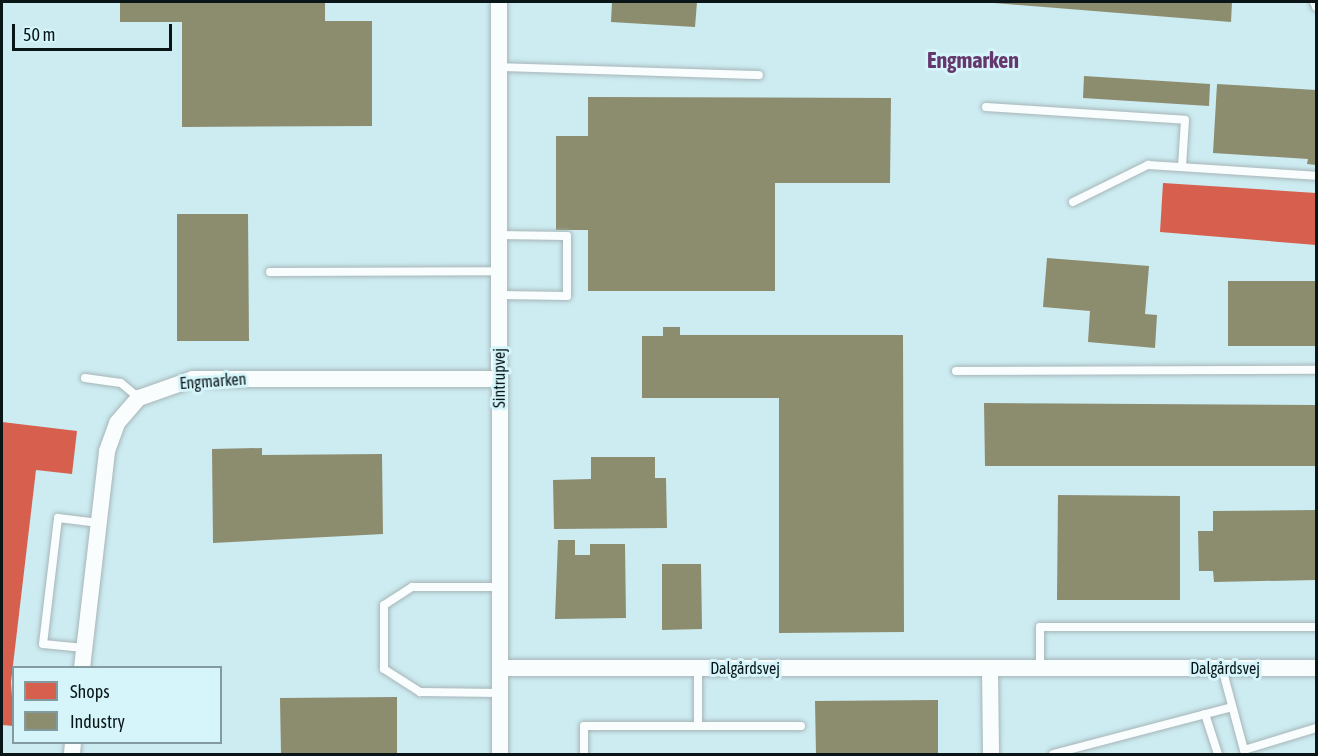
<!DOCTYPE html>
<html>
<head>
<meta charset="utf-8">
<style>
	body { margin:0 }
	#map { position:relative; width:1318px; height:756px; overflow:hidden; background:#ddeff3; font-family:"Asap Condensed",sans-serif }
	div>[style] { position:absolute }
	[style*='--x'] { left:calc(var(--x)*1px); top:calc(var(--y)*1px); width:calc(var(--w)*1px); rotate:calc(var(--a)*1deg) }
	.built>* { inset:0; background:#ccecf1 }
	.shops>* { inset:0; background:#d6604d }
	.industry>* { inset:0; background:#8c8c6e }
	.roads { filter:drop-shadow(0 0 2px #a7b5b8) drop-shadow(0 0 2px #a7b5b8) }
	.lane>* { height:8px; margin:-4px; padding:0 4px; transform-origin:4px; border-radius:4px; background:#fafdfd }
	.street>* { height:16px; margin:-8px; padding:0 8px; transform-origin:8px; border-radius:8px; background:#fafdfd }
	span { translate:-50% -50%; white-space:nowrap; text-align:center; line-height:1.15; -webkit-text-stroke:6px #d5f5fb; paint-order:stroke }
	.street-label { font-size:16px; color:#091517 }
	.district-label { font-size:22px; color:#65386d; font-weight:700 }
	.frame { position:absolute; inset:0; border:3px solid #091517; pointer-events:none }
	.legend { position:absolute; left:12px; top:666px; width:210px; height:78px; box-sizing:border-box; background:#d5f5fb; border:2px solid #839ba0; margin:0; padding:8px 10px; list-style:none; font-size:18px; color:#091517 }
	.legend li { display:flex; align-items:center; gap:12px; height:30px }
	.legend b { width:30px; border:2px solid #839ba0 }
	.scale { position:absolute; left:12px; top:24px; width:160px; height:27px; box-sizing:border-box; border:3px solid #091517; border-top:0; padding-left:8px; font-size:18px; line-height:21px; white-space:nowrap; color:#091517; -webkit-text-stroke:4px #d5f5fb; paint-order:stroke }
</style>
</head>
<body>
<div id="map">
	<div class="built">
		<div style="clip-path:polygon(evenodd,2px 2px,1316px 2px,1316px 754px,2px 754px,2px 2px,14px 668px,220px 668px,220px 742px,14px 742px,14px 668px)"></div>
	</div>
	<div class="shops">
		<div style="clip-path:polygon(1163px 183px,1316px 193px,1316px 245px,1160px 232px)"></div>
		<div style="clip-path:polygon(2px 422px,77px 431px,72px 474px,36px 470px,11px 682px,14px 726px,2px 725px)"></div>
	</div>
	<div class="industry">
		<div style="clip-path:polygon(120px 2px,325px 2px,325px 21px,372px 21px,372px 126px,182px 127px,182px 22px,120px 22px)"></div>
		<div style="clip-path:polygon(612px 2px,697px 2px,695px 27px,611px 22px)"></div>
		<div style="clip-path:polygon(982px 2px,1232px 2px,1231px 22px)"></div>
		<div style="clip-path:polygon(1084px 76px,1210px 84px,1209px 106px,1083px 98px)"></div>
		<div style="clip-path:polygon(1217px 84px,1316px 90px,1316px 165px,1307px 164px,1308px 159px,1213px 153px)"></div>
		<div style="clip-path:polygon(588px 97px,891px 98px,890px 183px,775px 183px,775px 291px,588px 291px,588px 230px,556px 230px,556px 136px,588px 136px)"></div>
		<div style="clip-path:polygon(177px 214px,248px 214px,249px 341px,177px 341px)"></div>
		<div style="clip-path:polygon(1047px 258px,1149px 266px,1145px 314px,1157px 315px,1155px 348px,1088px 342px,1090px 311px,1043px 307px)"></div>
		<div style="clip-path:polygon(1228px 281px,1316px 281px,1316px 346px,1228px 346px)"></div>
		<div style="clip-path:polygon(663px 327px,680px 327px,680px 335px,903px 335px,904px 632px,779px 633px,779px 398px,642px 398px,642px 336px,663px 336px)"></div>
		<div style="clip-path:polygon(984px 403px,1316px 405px,1316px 466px,985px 466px)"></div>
		<div style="clip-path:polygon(262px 448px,262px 455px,382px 454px,383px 534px,213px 543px,212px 449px)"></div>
		<div style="clip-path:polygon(591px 457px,655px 457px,655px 478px,666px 478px,667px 528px,554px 529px,553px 480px,591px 479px)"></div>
		<div style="clip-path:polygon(1058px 495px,1180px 496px,1180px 600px,1057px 600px)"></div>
		<div style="clip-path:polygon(1316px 510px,1316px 580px,1214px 582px,1213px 571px,1199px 571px,1198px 531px,1213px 531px,1213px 511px)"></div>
		<div style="clip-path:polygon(558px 540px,575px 540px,575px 555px,590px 555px,590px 544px,625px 544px,626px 618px,555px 619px)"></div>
		<div style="clip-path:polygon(662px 564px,701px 564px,702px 629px,662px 630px)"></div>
		<div style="clip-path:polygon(397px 697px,397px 754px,281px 754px,280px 698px)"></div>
		<div style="clip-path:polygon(938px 700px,938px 754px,816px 754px,815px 701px)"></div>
	</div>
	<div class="roads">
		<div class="lane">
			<div style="--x:1314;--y:2;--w:5;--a:68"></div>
			<div style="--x:499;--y:67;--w:260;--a:1.8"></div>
			<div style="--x:986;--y:107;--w:199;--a:3.7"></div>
			<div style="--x:1185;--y:120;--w:47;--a:93.7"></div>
			<div style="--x:1073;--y:202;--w:84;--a:-26.3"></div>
			<div style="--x:1148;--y:165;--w:168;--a:3.7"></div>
			<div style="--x:270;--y:272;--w:230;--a:-0.2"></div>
			<div style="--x:499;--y:295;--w:68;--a:0.8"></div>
			<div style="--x:567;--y:296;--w:60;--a:-90"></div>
			<div style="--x:567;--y:236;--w:68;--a:-179.2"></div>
			<div style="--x:956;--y:371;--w:360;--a:-0.2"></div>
			<div style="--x:85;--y:378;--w:36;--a:8"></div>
			<div style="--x:121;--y:383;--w:23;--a:40"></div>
			<div style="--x:499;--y:587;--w:87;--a:180"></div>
			<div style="--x:412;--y:587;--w:33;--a:147"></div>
			<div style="--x:384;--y:605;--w:64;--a:90"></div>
			<div style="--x:384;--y:669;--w:43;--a:32.6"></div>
			<div style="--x:420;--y:692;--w:80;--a:0.7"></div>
			<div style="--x:84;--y:648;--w:41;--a:-174.4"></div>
			<div style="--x:43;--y:644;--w:127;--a:-83.2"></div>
			<div style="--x:58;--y:518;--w:41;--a:7"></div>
			<div style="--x:1040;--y:668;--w:41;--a:-90"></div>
			<div style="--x:1040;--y:627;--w:276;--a:0"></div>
			<div style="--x:1222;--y:668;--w:85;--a:75"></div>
			<div style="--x:1244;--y:750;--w:75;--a:-17"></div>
			<div style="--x:1205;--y:714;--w:42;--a:72"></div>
			<div style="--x:698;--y:726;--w:58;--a:-90"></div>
			<div style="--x:584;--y:754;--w:28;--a:-90"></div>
			<div style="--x:584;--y:726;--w:217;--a:0"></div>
			<div style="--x:1053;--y:754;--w:185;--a:-14.7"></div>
		</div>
		<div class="street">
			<div style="--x:499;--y:2;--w:752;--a:89.92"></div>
			<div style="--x:82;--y:668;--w:218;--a:-83.4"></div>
			<div style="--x:107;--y:451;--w:30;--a:-70"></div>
			<div style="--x:117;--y:423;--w:33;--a:-49"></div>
			<div style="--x:139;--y:398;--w:57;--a:-19.4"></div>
			<div style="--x:193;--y:379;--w:305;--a:0"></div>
			<div style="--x:500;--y:668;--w:816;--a:0"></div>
			<div style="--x:990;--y:668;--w:86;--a:89.3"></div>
			<div style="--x:72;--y:754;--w:12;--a:-85"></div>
		</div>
	</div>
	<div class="street-label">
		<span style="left:499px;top:378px;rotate:-90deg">Sintrupvej</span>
		<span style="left:213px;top:381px;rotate:-4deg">Engmarken</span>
		<span style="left:745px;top:668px">Dalgårdsvej</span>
		<span style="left:1225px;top:668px">Dalgårdsvej</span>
	</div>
	<div class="district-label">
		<span style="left:973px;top:61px">Engmarken</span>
	</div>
	<div class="frame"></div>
	<ul class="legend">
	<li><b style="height:16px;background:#d6604d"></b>Shops</li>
	<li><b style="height:16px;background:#8c8c6e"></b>Industry</li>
	</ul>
	<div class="scale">50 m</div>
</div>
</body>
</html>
